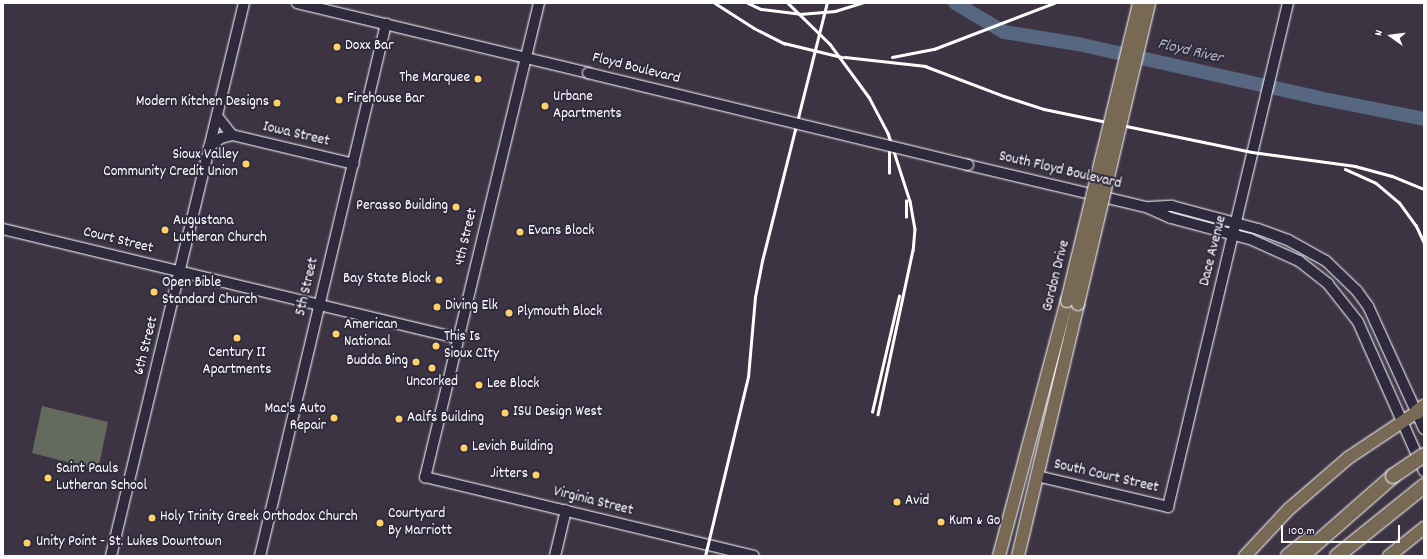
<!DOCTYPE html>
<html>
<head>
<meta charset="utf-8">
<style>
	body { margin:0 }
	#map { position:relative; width:1427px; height:559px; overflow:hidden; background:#3c3443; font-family:Dekko,sans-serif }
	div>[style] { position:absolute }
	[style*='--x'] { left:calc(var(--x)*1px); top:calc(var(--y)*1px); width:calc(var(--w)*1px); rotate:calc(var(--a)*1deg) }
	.green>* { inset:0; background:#646b5e }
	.river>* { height:14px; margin:-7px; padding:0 7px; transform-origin:7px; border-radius:7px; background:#576681 }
	.roads { filter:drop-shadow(0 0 1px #fff) drop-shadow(0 0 1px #fff) }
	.secondary>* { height:10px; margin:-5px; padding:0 5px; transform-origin:5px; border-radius:5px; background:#2f2a3d }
	.primary>* { height:12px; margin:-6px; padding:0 6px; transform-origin:6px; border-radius:6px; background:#776954 }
	.highway>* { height:14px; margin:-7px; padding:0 7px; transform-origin:7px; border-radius:7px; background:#776954 }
	.rail>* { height:2.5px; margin:-1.25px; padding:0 1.25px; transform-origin:1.25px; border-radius:1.25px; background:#fff }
	.bridges { filter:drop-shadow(0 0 1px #fff) drop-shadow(0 0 1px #fff) }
	.secondary-bridge>* { height:10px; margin:-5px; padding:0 5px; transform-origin:5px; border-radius:5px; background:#2f2a3d }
	.primary-bridge>* { height:12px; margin:-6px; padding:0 6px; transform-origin:6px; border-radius:6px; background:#776954 }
	.highway-bridge>* { height:14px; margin:-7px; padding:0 7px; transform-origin:7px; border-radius:7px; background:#776954 }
	.dots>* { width:11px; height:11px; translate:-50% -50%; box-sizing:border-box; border:2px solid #2f2a3d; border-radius:50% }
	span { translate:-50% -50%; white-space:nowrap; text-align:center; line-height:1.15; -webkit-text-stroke:4px #2f2a3d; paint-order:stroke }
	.poi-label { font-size:15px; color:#fff }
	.left { translate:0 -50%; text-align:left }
	.right { translate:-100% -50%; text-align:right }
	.street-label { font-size:15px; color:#fff }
	.water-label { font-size:16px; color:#b3bac6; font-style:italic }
	.frame { position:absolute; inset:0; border:4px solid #fff; pointer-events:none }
	.north { position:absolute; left:1371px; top:16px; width:40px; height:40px; -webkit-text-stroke:3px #2f2a3d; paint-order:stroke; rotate:284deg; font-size:11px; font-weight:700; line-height:16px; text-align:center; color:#fff }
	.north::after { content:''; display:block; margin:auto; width:14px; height:18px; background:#fff; clip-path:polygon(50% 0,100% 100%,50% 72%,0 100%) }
	.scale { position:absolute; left:1281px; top:525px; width:119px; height:18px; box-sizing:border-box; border:2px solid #fff; border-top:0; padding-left:5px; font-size:12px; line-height:14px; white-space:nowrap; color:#fff; -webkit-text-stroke:3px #2f2a3d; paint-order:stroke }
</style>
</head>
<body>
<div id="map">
	<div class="green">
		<div style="clip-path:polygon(42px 406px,108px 422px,98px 470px,32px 453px)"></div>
	</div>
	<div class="river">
		<div style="--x:955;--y:3;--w:57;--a:30.6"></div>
		<div style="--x:1004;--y:32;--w:75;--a:9.2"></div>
		<div style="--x:1078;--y:44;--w:247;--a:12.6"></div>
		<div style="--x:1319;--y:98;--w:107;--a:11.3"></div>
	</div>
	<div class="roads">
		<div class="secondary">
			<div style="--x:297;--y:3;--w:299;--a:13.5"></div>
			<div style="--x:539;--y:3;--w:488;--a:103.5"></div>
			<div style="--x:425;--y:477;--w:338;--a:13.5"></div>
			<div style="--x:217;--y:116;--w:24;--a:52"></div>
			<div style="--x:209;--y:147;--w:15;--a:-37"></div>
			<div style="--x:221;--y:138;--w:11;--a:-15"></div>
			<div style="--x:232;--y:135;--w:125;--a:13.4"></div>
			<div style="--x:968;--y:165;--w:183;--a:13.3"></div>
			<div style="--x:1146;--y:207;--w:27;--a:24"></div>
			<div style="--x:1171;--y:218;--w:82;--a:14.9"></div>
			<div style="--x:1250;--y:239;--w:54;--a:24.2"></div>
			<div style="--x:1299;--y:261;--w:37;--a:38"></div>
			<div style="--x:1328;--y:284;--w:48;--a:51.7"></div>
			<div style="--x:1358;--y:322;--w:163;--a:66.1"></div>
			<div style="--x:1150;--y:207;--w:22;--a:-3"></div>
			<div style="--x:1172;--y:206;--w:89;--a:15"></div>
			<div style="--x:1258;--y:229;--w:32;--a:20"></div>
			<div style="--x:1288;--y:240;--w:43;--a:28.9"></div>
			<div style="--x:1326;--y:261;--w:43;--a:44.1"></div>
			<div style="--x:1357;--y:291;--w:19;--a:54"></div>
			<div style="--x:1368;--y:306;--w:135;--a:65.5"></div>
			<div style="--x:3;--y:229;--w:468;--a:13.5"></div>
			<div style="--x:1037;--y:476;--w:135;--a:13.3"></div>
			<div style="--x:1168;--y:507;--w:518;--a:-76.61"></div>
			<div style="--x:111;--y:556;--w:569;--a:-76.48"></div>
			<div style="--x:260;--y:556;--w:547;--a:-76.68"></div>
			<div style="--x:555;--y:556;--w:47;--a:-76.6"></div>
		</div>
		<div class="primary">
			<div style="--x:999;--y:556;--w:264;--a:-75.1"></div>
			<div style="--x:1018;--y:556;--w:259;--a:-76.6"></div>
			<div style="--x:1245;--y:556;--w:64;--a:-46.9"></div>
			<div style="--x:1289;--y:509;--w:78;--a:-40.8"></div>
			<div style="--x:1348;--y:458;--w:83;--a:-33.7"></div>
			<div style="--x:1389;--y:556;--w:45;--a:-38.7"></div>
		</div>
		<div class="highway">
			<div style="--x:1417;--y:412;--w:9;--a:-36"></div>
			<div style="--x:1288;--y:556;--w:26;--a:-39"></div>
			<div style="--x:1302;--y:556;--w:121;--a:-41.3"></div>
			<div style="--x:1337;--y:556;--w:112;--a:-38.8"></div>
		</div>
	</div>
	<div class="rail">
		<div style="--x:715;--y:3;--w:46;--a:32.7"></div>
		<div style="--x:754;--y:28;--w:34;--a:27"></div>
		<div style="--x:784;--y:43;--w:60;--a:13.6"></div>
		<div style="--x:748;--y:3;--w:14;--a:25"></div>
		<div style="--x:761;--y:9;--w:39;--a:7"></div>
		<div style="--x:800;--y:14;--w:35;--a:-5"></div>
		<div style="--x:835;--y:11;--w:28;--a:-17"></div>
		<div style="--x:788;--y:3;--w:59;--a:44.3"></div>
		<div style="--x:830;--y:44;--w:66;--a:53.7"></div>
		<div style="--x:869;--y:97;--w:41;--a:62.2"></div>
		<div style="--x:888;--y:133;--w:71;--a:72.1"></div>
		<div style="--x:910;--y:201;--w:28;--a:80"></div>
		<div style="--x:915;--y:229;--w:21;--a:95"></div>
		<div style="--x:913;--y:250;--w:168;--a:102"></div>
		<div style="--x:845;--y:57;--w:81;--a:6.4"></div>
		<div style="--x:925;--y:66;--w:85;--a:20.8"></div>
		<div style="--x:1004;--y:96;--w:42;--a:18"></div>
		<div style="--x:1044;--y:109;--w:212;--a:11.7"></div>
		<div style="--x:1252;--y:152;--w:104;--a:7.7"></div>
		<div style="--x:1355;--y:166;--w:38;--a:15"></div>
		<div style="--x:1392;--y:176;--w:35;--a:22"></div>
		<div style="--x:892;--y:57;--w:43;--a:-10.8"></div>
		<div style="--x:934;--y:49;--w:129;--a:-21"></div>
		<div style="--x:1345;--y:169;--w:34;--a:24"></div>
		<div style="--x:1376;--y:183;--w:30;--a:40"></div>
		<div style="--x:1399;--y:202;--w:29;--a:54"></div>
		<div style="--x:1416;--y:225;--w:19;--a:65"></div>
		<div style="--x:889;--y:173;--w:28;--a:-90"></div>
		<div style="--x:906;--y:217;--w:16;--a:-90"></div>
		<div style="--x:872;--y:412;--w:119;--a:-76.9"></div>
		<div style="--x:705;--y:556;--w:184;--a:-76.5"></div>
		<div style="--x:748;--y:377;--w:80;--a:-85"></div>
		<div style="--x:755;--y:297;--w:37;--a:-79"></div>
		<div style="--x:762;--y:261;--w:266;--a:-75.9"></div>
	</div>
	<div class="bridges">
		<div class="secondary-bridge">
			<div style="--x:588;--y:73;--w:391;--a:13.6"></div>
		</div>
		<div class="primary-bridge">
			<div style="--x:1067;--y:301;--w:307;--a:-76.4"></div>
			<div style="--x:1078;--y:304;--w:309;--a:-76.7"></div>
		</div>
		<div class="highway-bridge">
			<div style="--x:1393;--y:476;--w:37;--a:-34"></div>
		</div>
	</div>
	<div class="dots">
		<div style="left:337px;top:47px;background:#ffd166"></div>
		<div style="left:478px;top:79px;background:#ffd166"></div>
		<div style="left:339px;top:100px;background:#ffd166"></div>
		<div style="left:277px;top:103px;background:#ffd166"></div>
		<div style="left:545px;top:106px;background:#ffd166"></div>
		<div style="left:246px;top:164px;background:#ffd166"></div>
		<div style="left:456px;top:207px;background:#ffd166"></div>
		<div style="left:165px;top:230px;background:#ffd166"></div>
		<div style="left:520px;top:232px;background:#ffd166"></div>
		<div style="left:439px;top:280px;background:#ffd166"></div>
		<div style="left:154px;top:292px;background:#ffd166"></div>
		<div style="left:437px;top:307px;background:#ffd166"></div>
		<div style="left:509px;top:313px;background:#ffd166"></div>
		<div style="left:336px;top:334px;background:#ffd166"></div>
		<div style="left:237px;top:338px;background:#ffd166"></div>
		<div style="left:436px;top:346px;background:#ffd166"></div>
		<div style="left:416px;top:362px;background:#ffd166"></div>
		<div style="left:432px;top:368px;background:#ffd166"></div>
		<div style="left:479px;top:385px;background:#ffd166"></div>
		<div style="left:505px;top:413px;background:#ffd166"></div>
		<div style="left:334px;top:418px;background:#ffd166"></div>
		<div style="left:399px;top:419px;background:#ffd166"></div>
		<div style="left:464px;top:448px;background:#ffd166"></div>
		<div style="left:536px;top:475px;background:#ffd166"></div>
		<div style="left:48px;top:478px;background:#ffd166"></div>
		<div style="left:897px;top:502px;background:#ffd166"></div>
		<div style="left:152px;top:518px;background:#ffd166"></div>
		<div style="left:941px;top:522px;background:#ffd166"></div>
		<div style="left:380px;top:523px;background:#ffd166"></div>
		<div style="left:27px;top:543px;background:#ffd166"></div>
	</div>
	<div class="poi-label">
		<span class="left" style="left:345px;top:47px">Doxx Bar</span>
		<span class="right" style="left:470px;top:79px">The Marquee</span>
		<span class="left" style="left:553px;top:106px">Urbane<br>Apartments</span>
		<span class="left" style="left:347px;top:100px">Firehouse Bar</span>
		<span class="right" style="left:269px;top:103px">Modern Kitchen Designs</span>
		<span class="right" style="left:238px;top:164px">Sioux Valley<br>Community Credit Union</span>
		<span class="right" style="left:448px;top:207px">Perasso Building</span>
		<span class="left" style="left:173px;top:230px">Augustana<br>Lutheran Church</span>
		<span class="left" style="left:528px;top:232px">Evans Block</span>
		<span class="right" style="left:431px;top:280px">Bay State Block</span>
		<span class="left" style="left:162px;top:292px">Open Bible<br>Standard Church</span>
		<span class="left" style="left:445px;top:307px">Diving Elk</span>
		<span class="left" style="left:517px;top:313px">Plymouth Block</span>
		<span class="left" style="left:344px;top:334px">American<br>National</span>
		<span class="left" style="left:444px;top:346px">This Is<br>Sioux CIty</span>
		<span style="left:237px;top:362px">Century II<br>Apartments</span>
		<span class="right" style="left:408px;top:362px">Budda Bing</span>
		<span style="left:432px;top:383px">Uncorked</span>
		<span class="left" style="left:487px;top:385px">Lee Block</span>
		<span class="right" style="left:326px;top:418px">Mac's Auto<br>Repair</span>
		<span class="left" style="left:513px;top:413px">ISU Design West</span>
		<span class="left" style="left:407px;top:419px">Aalfs Building</span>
		<span class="left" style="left:472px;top:448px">Levich Building</span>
		<span class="left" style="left:56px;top:478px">Saint Pauls<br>Lutheran School</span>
		<span class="right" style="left:528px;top:475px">Jitters</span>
		<span class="left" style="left:905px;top:502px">Avid</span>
		<span class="left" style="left:388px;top:523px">Courtyard<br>By Marriott</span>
		<span class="left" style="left:160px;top:518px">Holy Trinity Greek Orthodox Church</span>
		<span class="left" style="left:949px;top:522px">Kum &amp; Go</span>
		<span class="left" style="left:36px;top:543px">Unity Point - St. Lukes Downtown</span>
	</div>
	<div class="street-label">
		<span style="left:636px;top:69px;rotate:14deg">Floyd Boulevard</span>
		<span style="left:296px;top:135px;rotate:13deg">Iowa Street</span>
		<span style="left:1060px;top:171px;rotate:13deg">South Floyd Boulevard</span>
		<span style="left:467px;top:237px;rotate:-77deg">4th Street</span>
		<span style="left:118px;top:241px;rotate:14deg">Court Street</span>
		<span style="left:1214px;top:251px;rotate:-76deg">Dace Avenue</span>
		<span style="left:1057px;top:276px;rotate:-76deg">Gordon Drive</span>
		<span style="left:308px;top:287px;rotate:-77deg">5th Street</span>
		<span style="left:147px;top:346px;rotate:-76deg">6th Street</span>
		<span style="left:1106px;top:477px;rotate:13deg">South Court Street</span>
		<span style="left:593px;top:502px;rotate:14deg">Virginia Street</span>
	</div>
	<div class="water-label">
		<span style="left:1190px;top:52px;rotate:13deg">Floyd River</span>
	</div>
	<div class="frame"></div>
	<div class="north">N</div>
	<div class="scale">100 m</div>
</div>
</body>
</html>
